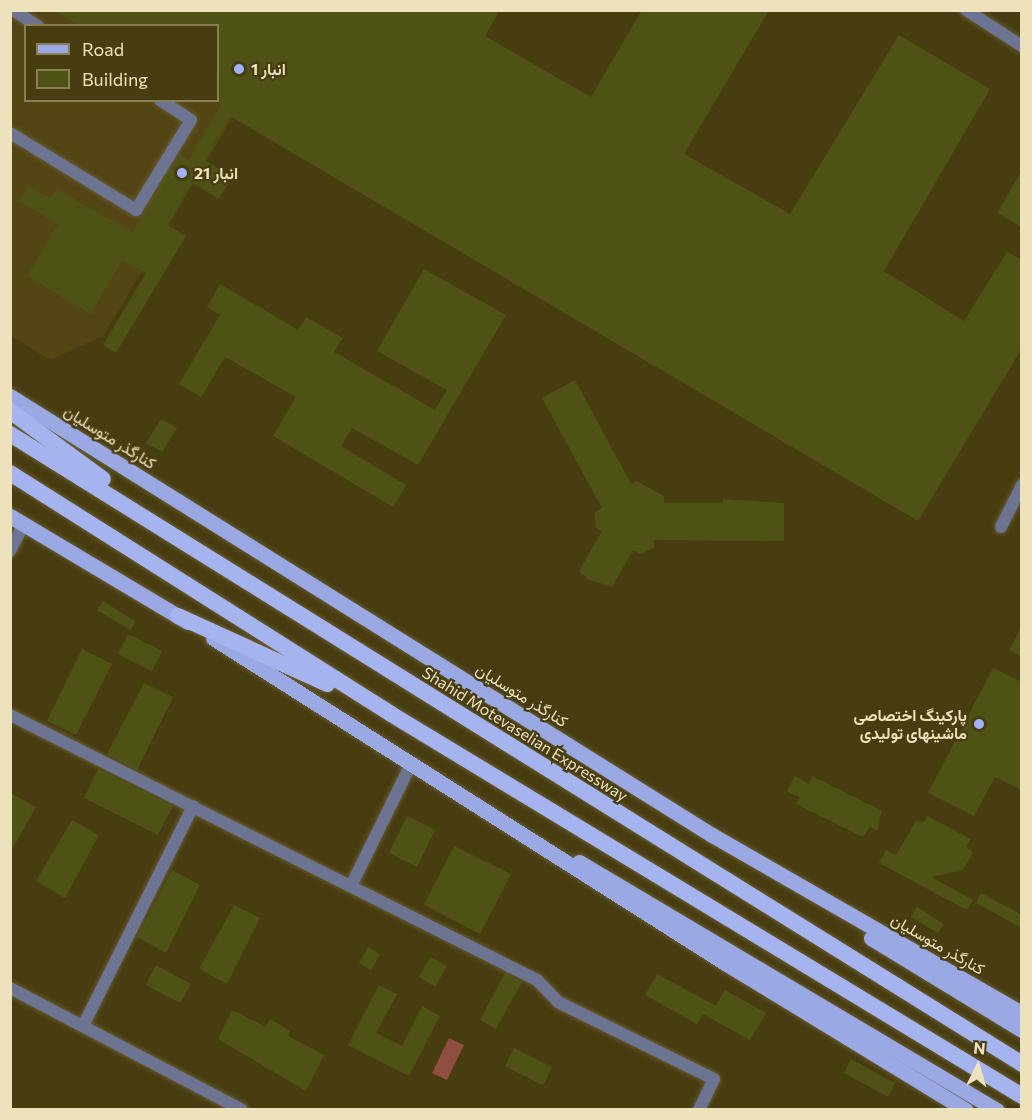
<!DOCTYPE html>
<html>
<head>
<meta charset="utf-8">
<style>
	body { margin:0 }
	#map { position:relative; width:1032px; height:1120px; overflow:hidden; background:#483c11; font-family:Commissioner,Vazirmatn,sans-serif }
	div>[style] { position:absolute }
	[style*='--x'] { left:calc(var(--x)*1px); top:calc(var(--y)*1px); width:calc(var(--w)*1px); rotate:calc(var(--a)*1deg) }
	.built>* { inset:0; background:#534514 }
	.green>* { inset:0; background:#8f4e40 }
	.building>* { inset:0; background:#4e5315 }
	.roads { filter:drop-shadow(0 0 2px #665a30) drop-shadow(0 0 2px #665a30) }
	.minor>* { height:12px; margin:-6px; padding:0 6px; transform-origin:6px; border-radius:6px; background:#6c7491 }
	.tertiary>* { height:12px; margin:-6px; padding:0 6px; transform-origin:6px; border-radius:6px; background:#6c7491 }
	.primary>* { height:15px; margin:-7.5px; padding:0 7.5px; transform-origin:7.5px; border-radius:7.5px; background:#9aa8e4 }
	.trunk>* { height:16px; margin:-8px; padding:0 8px; transform-origin:8px; border-radius:8px; background:#a5b3ee }
	.dots>* { width:16px; height:16px; translate:-50% -50%; box-sizing:border-box; border:3px solid #483c11; border-radius:50% }
	span { translate:-50% -50%; white-space:nowrap; text-align:center; line-height:1.15; -webkit-text-stroke:4.5px #483c11; paint-order:stroke }
	.poi-label { font-size:16px; color:#ede2bc; font-weight:700 }
	.left { translate:0 -50%; text-align:left }
	.right { translate:-100% -50%; text-align:right }
	.street-label { font-size:16px; color:#ede2bc }
	.frame { position:absolute; inset:0; border:12px solid #ede2bc; pointer-events:none }
	.legend { position:absolute; left:24px; top:24px; width:195px; height:78px; box-sizing:border-box; background:#483c11; border:2px solid #8a7e55; margin:0; padding:8px 10px; list-style:none; font-size:18px; color:#ede2bc }
	.legend li { display:flex; align-items:center; gap:12px; height:30px }
	.legend b { width:30px; border:2px solid #8a7e55 }
	.north { position:absolute; left:948px; top:1036px; width:60px; height:60px; -webkit-text-stroke:4px #483c11; paint-order:stroke; rotate:5deg; font-size:16px; font-weight:700; line-height:24px; text-align:center; color:#ede2bc }
	.north::after { content:''; display:block; margin:auto; width:21px; height:27px; background:#ede2bc; clip-path:polygon(50% 0,100% 100%,50% 72%,0 100%) }
</style>
</head>
<body>
<div id="map">
	<div class="built">
		<div style="clip-path:polygon(evenodd,11px 11px,236px 11px,280px 37px,104px 335px,50px 360px,11px 336px,11px 11px,26px 26px,218px 26px,218px 100px,26px 100px,26px 26px)"></div>
	</div>
	<div class="green">
		<div style="clip-path:polygon(449px 1038px,464px 1045px,447px 1080px,432px 1073px)"></div>
	</div>
	<div class="building">
		<div style="clip-path:polygon(54px 10px,500px 10px,485px 36px,591px 97px,642px 10px,769px 10px,684px 154px,790px 214px,899px 35px,990px 89px,884px 271px,964px 321px,1007px 252px,1022px 260px,1022px 348px,918px 521px,230px 116px,205px 160px,232px 177px,219px 199px,193px 183px,186px 193px,167px 225px,186px 236px,116px 353px,103px 345px,146px 273px,122px 260px,91px 314px,27px 276px,58px 224px,19px 201px,28px 186px,50px 198px,56px 189px,132px 232px,180px 154px,189px 160px,220px 106px,218px 26px,79px 26px)"></div>
		<div style="clip-path:polygon(1022px 170px,1022px 227px,997px 213px)"></div>
		<div style="clip-path:polygon(424px 269px,506px 315px,418px 465px,352px 428px,341px 446px,406px 485px,393px 507px,273px 436px,296px 397px,225px 357px,201px 397px,179px 384px,220px 315px,207px 307px,220px 284px,298px 330px,306px 317px,343px 338px,334px 352px,435px 410px,447px 390px,377px 351px)"></div>
		<div style="clip-path:polygon(575px 380px,631px 484px,637px 481px,664px 496px,664px 503px,723px 503px,723px 499px,784px 503px,784px 541px,654px 540px,654px 548px,641px 554px,633px 550px,612px 587px,587px 579px,579px 571px,602px 531px,595px 527px,595px 512px,602px 508px,542px 398px)"></div>
		<div style="clip-path:polygon(161px 419px,177px 428px,162px 452px,146px 443px)"></div>
		<div style="clip-path:polygon(103px 601px,136px 622px,130px 630px,97px 610px)"></div>
		<div style="clip-path:polygon(1022px 626px,1022px 657px,1009px 650px)"></div>
		<div style="clip-path:polygon(128px 634px,162px 651px,152px 671px,118px 654px)"></div>
		<div style="clip-path:polygon(82px 649px,112px 664px,76px 735px,47px 721px)"></div>
		<div style="clip-path:polygon(993px 668px,1022px 682px,1022px 790px,995px 777px,974px 816px,928px 793px)"></div>
		<div style="clip-path:polygon(144px 683px,173px 697px,137px 770px,107px 754px)"></div>
		<div style="clip-path:polygon(98px 769px,173px 806px,158px 835px,84px 798px)"></div>
		<div style="clip-path:polygon(795px 776px,809px 784px,812px 776px,882px 811px,877px 831px,870px 827px,863px 837px,796px 804px,800px 798px,787px 791px)"></div>
		<div style="clip-path:polygon(10px 793px,36px 807px,10px 853px)"></div>
		<div style="clip-path:polygon(407px 816px,435px 830px,417px 867px,389px 853px)"></div>
		<div style="clip-path:polygon(927px 816px,971px 839px,966px 846px,973px 853px,963px 870px,931px 877px,973px 900px,967px 910px,879px 863px,886px 850px,896px 855px,916px 821px,924px 822px)"></div>
		<div style="clip-path:polygon(72px 820px,99px 835px,65px 898px,36px 881px)"></div>
		<div style="clip-path:polygon(454px 846px,511px 874px,480px 934px,424px 905px)"></div>
		<div style="clip-path:polygon(172px 870px,200px 885px,166px 953px,137px 937px)"></div>
		<div style="clip-path:polygon(981px 893px,1022px 915px,1022px 928px,976px 903px)"></div>
		<div style="clip-path:polygon(234px 905px,260px 918px,227px 984px,199px 969px)"></div>
		<div style="clip-path:polygon(917px 907px,944px 924px,938px 933px,911px 917px)"></div>
		<div style="clip-path:polygon(368px 947px,380px 954px,371px 970px,359px 963px)"></div>
		<div style="clip-path:polygon(430px 957px,447px 966px,435px 987px,419px 977px)"></div>
		<div style="clip-path:polygon(156px 965px,191px 984px,180px 1003px,146px 985px)"></div>
		<div style="clip-path:polygon(505px 973px,522px 982px,496px 1029px,480px 1020px)"></div>
		<div style="clip-path:polygon(657px 974px,716px 1006px,725px 990px,766px 1013px,750px 1040px,703px 1014px,697px 1024px,645px 995px)"></div>
		<div style="clip-path:polygon(379px 985px,397px 994px,376px 1033px,402px 1046px,422px 1006px,440px 1016px,409px 1076px,348px 1045px)"></div>
		<div style="clip-path:polygon(232px 1010px,266px 1027px,270px 1019px,290px 1031px,288px 1036px,324px 1055px,306px 1091px,218px 1039px)"></div>
		<div style="clip-path:polygon(514px 1048px,552px 1067px,543px 1085px,505px 1066px)"></div>
		<div style="clip-path:polygon(851px 1059px,895px 1083px,888px 1097px,844px 1073px)"></div>
	</div>
	<div class="roads">
		<div class="minor">
			<div style="--x:13;--y:10;--w:30;--a:33"></div>
			<div style="--x:966;--y:10;--w:67;--a:32.7"></div>
			<div style="--x:10;--y:133;--w:148;--a:31.4"></div>
			<div style="--x:136;--y:210;--w:105;--a:-58.6"></div>
			<div style="--x:191;--y:120;--w:37;--a:-147"></div>
			<div style="--x:10;--y:551;--w:30;--a:-63"></div>
			<div style="--x:10;--y:715;--w:590;--a:26.7"></div>
			<div style="--x:537;--y:980;--w:30;--a:46"></div>
			<div style="--x:558;--y:1002;--w:174;--a:26.3"></div>
			<div style="--x:714;--y:1079;--w:34;--a:116"></div>
			<div style="--x:352;--y:884;--w:134;--a:-63.8"></div>
			<div style="--x:10;--y:988;--w:262;--a:27.7"></div>
			<div style="--x:83;--y:1026;--w:246;--a:-63.4"></div>
		</div>
		<div class="tertiary">
			<div style="--x:1001;--y:527;--w:47;--a:-63.4"></div>
		</div>
		<div class="primary">
			<div style="--x:10;--y:396;--w:828;--a:32.02"></div>
			<div style="--x:712;--y:835;--w:357;--a:29.9"></div>
			<div style="--x:10;--y:516;--w:207;--a:30.8"></div>
			<div style="--x:213;--y:638;--w:606;--a:32.41"></div>
			<div style="--x:725;--y:963;--w:282;--a:31.4"></div>
			<div style="--x:579;--y:862;--w:486;--a:30.7"></div>
			<div style="--x:871;--y:938;--w:177;--a:31.4"></div>
		</div>
		<div class="trunk">
			<div style="--x:10;--y:411;--w:115;--a:36.2"></div>
			<div style="--x:10;--y:434;--w:1192;--a:31.9"></div>
			<div style="--x:10;--y:473;--w:451;--a:32.3"></div>
			<div style="--x:391;--y:714;--w:738;--a:31.19"></div>
			<div style="--x:178;--y:616;--w:164;--a:24.5"></div>
		</div>
	</div>
	<div class="dots">
		<div style="left:239px;top:69px;background:#a1b3fd"></div>
		<div style="left:182px;top:173px;background:#a1b3fd"></div>
		<div style="left:979px;top:724px;background:#a1b3fd"></div>
	</div>
	<div class="poi-label">
		<span class="left" style="left:251px;top:69px">انبار 1</span>
		<span class="left" style="left:194px;top:173px">انبار 21</span>
		<span class="right" style="left:967px;top:724px">پارکینگ اختصاصی<br>ماشینهای تولیدی</span>
	</div>
	<div class="street-label">
		<span style="left:110px;top:437px;rotate:32deg">کنارگذر متوسلیان</span>
		<span style="left:522px;top:695px;rotate:32deg">کنارگذر متوسلیان</span>
		<span style="left:525px;top:734px;rotate:32deg">Shahid Motevaselian Expressway</span>
		<span style="left:938px;top:944px;rotate:30deg">کنارگذر متوسلیان</span>
	</div>
	<div class="frame"></div>
	<ul class="legend">
	<li><b style="height:8px;background:#9aa8e4"></b>Road</li>
	<li><b style="height:16px;background:#4e5315"></b>Building</li>
	</ul>
	<div class="north">N</div>
</div>
</body>
</html>
